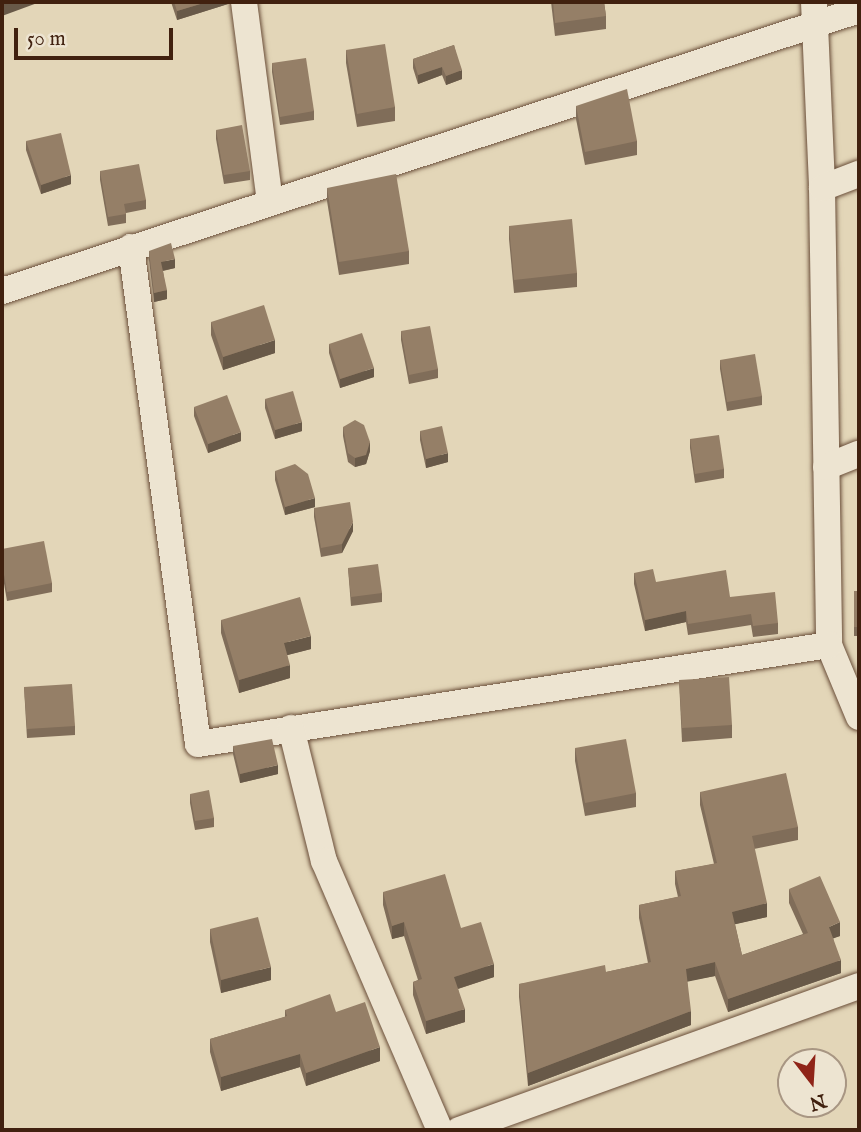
<!DOCTYPE html>
<html>
<head>
<meta charset="utf-8">
<style>
	body { margin:0 }
	#map { position:relative; width:861px; height:1132px; overflow:hidden; background:#e3d6b8; font-family:"IM FELL English",serif }
	div>[style] { position:absolute }
	[style*='--x'] { left:calc(var(--x)*1px); top:calc(var(--y)*1px); width:calc(var(--w)*1px); rotate:calc(var(--a)*1deg) }
	.roads { filter:drop-shadow(0 0 2px #6a4e39) drop-shadow(0 0 2px #6a4e39) }
	.minor>* { height:26px; margin:-13px; padding:0 13px; transform-origin:13px; border-radius:13px; background:#ede4d1 }
	.wall>* { inset:0; background:#806d59 }
	.shaded-wall>* { inset:0; background:#685948 }
	.building>* { inset:0; background:#957f67 }
	span { translate:-50% -50%; white-space:nowrap; text-align:center; line-height:1.15; -webkit-text-stroke:5px #ede4d1; paint-order:stroke }
	.frame { position:absolute; inset:0; border:4px solid #41210f; pointer-events:none }
	.north { position:absolute; left:777px; top:1048px; width:70px; height:70px; box-sizing:border-box; background:#ede4d1; border:2px solid #a89683; border-radius:50%; rotate:163deg; font-size:19px; font-weight:700; line-height:28px; text-align:center; color:#41210f }
	.north::after { content:''; display:block; margin:auto; width:24px; height:32px; background:#8f2418; clip-path:polygon(50% 0,100% 100%,50% 72%,0 100%) }
	.scale { position:absolute; left:14px; top:28px; width:159px; height:32px; box-sizing:border-box; border:4px solid #41210f; border-top:0; padding-left:9px; font-size:21px; line-height:24px; white-space:nowrap; color:#41210f; -webkit-text-stroke:5px #ede4d1; paint-order:stroke }
</style>
</head>
<body>
<div id="map">
	<div class="roads">
		<div class="minor">
			<div style="--x:244;--y:2;--w:201;--a:82.6"></div>
			<div style="--x:814;--y:2;--w:186;--a:87.5"></div>
			<div style="--x:822;--y:188;--w:457;--a:89.1"></div>
			<div style="--x:829;--y:645;--w:78;--a:67.4"></div>
			<div style="--x:822;--y:188;--w:40;--a:-21"></div>
			<div style="--x:131;--y:247;--w:501;--a:82.32"></div>
			<div style="--x:198;--y:744;--w:639;--a:-8.92"></div>
			<div style="--x:2;--y:291;--w:902;--a:-18.15"></div>
			<div style="--x:826;--y:467;--w:35;--a:-22"></div>
			<div style="--x:291;--y:728;--w:137;--a:76.1"></div>
			<div style="--x:324;--y:861;--w:293;--a:66.7"></div>
			<div style="--x:459;--y:1130;--w:425;--a:-19.8"></div>
		</div>
	</div>
	<div class="wall">
		<div style="clip-path:polygon(171px 2px,228px 2px,228px 4px,177px 20px)"></div>
		<div style="clip-path:polygon(551px 2px,604px 2px,606px 16px,606px 29px,555px 36px)"></div>
		<div style="clip-path:polygon(454px 45px,462px 79px,446px 85px,442px 75px,418px 84px,413px 68px,413px 59px)"></div>
		<div style="clip-path:polygon(346px 50px,395px 107px,395px 121px,357px 127px,346px 63px)"></div>
		<div style="clip-path:polygon(272px 63px,314px 111px,314px 120px,280px 125px,272px 72px)"></div>
		<div style="clip-path:polygon(576px 106px,637px 141px,637px 155px,585px 165px,576px 119px)"></div>
		<div style="clip-path:polygon(216px 130px,250px 171px,250px 180px,224px 184px,216px 139px)"></div>
		<div style="clip-path:polygon(26px 141px,71px 184px,41px 194px,26px 150px)"></div>
		<div style="clip-path:polygon(100px 171px,146px 200px,146px 209px,126px 213px,126px 223px,108px 226px,100px 180px)"></div>
		<div style="clip-path:polygon(327px 188px,409px 251px,409px 264px,339px 275px,327px 201px)"></div>
		<div style="clip-path:polygon(509px 226px,577px 273px,577px 287px,514px 293px,509px 239px)"></div>
		<div style="clip-path:polygon(149px 251px,175px 268px,163px 271px,167px 299px,154px 302px,149px 260px)"></div>
		<div style="clip-path:polygon(211px 322px,275px 353px,223px 370px,211px 335px)"></div>
		<div style="clip-path:polygon(401px 331px,438px 369px,438px 378px,409px 384px,401px 340px)"></div>
		<div style="clip-path:polygon(329px 344px,374px 377px,340px 388px,329px 353px)"></div>
		<div style="clip-path:polygon(720px 360px,762px 396px,762px 405px,727px 411px,720px 369px)"></div>
		<div style="clip-path:polygon(265px 399px,302px 431px,275px 439px,265px 408px)"></div>
		<div style="clip-path:polygon(194px 407px,241px 441px,208px 453px,194px 416px)"></div>
		<div style="clip-path:polygon(343px 427px,370px 451px,366px 464px,355px 467px,348px 462px,343px 436px)"></div>
		<div style="clip-path:polygon(420px 431px,448px 462px,426px 468px,420px 440px)"></div>
		<div style="clip-path:polygon(690px 439px,724px 469px,724px 478px,695px 483px,690px 448px)"></div>
		<div style="clip-path:polygon(275px 471px,315px 507px,285px 515px,275px 480px)"></div>
		<div style="clip-path:polygon(314px 508px,353px 531px,342px 553px,321px 557px,314px 517px)"></div>
		<div style="clip-path:polygon(2px 549px,52px 583px,52px 592px,7px 601px,2px 572px)"></div>
		<div style="clip-path:polygon(348px 568px,382px 593px,382px 602px,351px 606px)"></div>
		<div style="clip-path:polygon(634px 573px,656px 582px,730px 597px,778px 623px,778px 634px,753px 637px,751px 625px,688px 635px,686px 622px,645px 631px,634px 584px)"></div>
		<div style="clip-path:polygon(854px 591px,859px 591px,859px 636px,854px 636px)"></div>
		<div style="clip-path:polygon(221px 620px,311px 649px,287px 655px,290px 678px,239px 693px,221px 633px)"></div>
		<div style="clip-path:polygon(679px 680px,732px 725px,732px 738px,682px 742px)"></div>
		<div style="clip-path:polygon(24px 687px,75px 726px,75px 735px,27px 738px)"></div>
		<div style="clip-path:polygon(233px 746px,278px 774px,240px 783px,233px 754px)"></div>
		<div style="clip-path:polygon(575px 748px,636px 793px,636px 807px,585px 816px,575px 761px)"></div>
		<div style="clip-path:polygon(700px 792px,798px 827px,798px 840px,754px 849px,767px 917px,735px 924px,742px 955px,803px 934px,789px 903px,789px 889px,840px 936px,833px 938px,841px 973px,728px 1012px,715px 976px,687px 981px,691px 1025px,528px 1086px,519px 997px,519px 984px,606px 972px,648px 963px,639px 918px,639px 905px,678px 897px,675px 884px,675px 871px,714px 864px,700px 805px)"></div>
		<div style="clip-path:polygon(190px 794px,214px 818px,214px 827px,195px 830px,190px 803px)"></div>
		<div style="clip-path:polygon(383px 892px,461px 928px,494px 977px,458px 989px,465px 1022px,426px 1034px,413px 995px,413px 982px,418px 980px,404px 936px,392px 939px,383px 905px)"></div>
		<div style="clip-path:polygon(210px 929px,271px 980px,221px 993px,210px 942px)"></div>
		<div style="clip-path:polygon(285px 1010px,336px 1012px,380px 1061px,306px 1086px,300px 1067px,221px 1091px,210px 1052px,210px 1039px,285px 1017px)"></div>
	</div>
	<div class="shaded-wall">
		<div style="clip-path:polygon(9px 2px,40px 2px,2px 16px,2px 4px)"></div>
		<div style="clip-path:polygon(207px 2px,228px 2px,228px 4px,177px 20px,177px 11px)"></div>
		<div style="clip-path:polygon(442px 67px,442px 75px,418px 84px,418px 75px)"></div>
		<div style="clip-path:polygon(462px 70px,462px 79px,446px 85px,446px 76px)"></div>
		<div style="clip-path:polygon(71px 175px,71px 184px,41px 194px,41px 185px)"></div>
		<div style="clip-path:polygon(175px 259px,175px 268px,161px 271px,161px 262px)"></div>
		<div style="clip-path:polygon(167px 290px,167px 299px,154px 302px,154px 293px)"></div>
		<div style="clip-path:polygon(275px 340px,275px 353px,223px 370px,223px 357px)"></div>
		<div style="clip-path:polygon(374px 368px,374px 377px,340px 388px,340px 379px)"></div>
		<div style="clip-path:polygon(302px 422px,302px 431px,275px 439px,275px 430px)"></div>
		<div style="clip-path:polygon(241px 432px,241px 441px,208px 453px,208px 444px)"></div>
		<div style="clip-path:polygon(370px 442px,370px 451px,366px 464px,355px 467px,355px 458px)"></div>
		<div style="clip-path:polygon(448px 453px,448px 462px,426px 468px,426px 459px)"></div>
		<div style="clip-path:polygon(315px 498px,315px 507px,285px 515px,285px 507px)"></div>
		<div style="clip-path:polygon(353px 522px,353px 531px,342px 553px,342px 544px)"></div>
		<div style="clip-path:polygon(686px 611px,686px 622px,645px 631px,645px 620px)"></div>
		<div style="clip-path:polygon(311px 636px,311px 649px,284px 656px,284px 643px)"></div>
		<div style="clip-path:polygon(290px 665px,290px 678px,239px 693px,239px 680px)"></div>
		<div style="clip-path:polygon(278px 765px,278px 774px,240px 783px,240px 774px)"></div>
		<div style="clip-path:polygon(767px 903px,767px 917px,732px 925px,732px 912px)"></div>
		<div style="clip-path:polygon(404px 922px,404px 936px,392px 939px,392px 926px)"></div>
		<div style="clip-path:polygon(840px 922px,840px 936px,829px 940px,829px 927px)"></div>
		<div style="clip-path:polygon(841px 960px,841px 973px,728px 1012px,728px 999px)"></div>
		<div style="clip-path:polygon(715px 962px,715px 976px,686px 982px,686px 969px)"></div>
		<div style="clip-path:polygon(494px 964px,494px 977px,454px 990px,454px 977px)"></div>
		<div style="clip-path:polygon(271px 967px,271px 980px,221px 993px,221px 980px)"></div>
		<div style="clip-path:polygon(465px 1009px,465px 1022px,426px 1034px,426px 1021px)"></div>
		<div style="clip-path:polygon(691px 1011px,691px 1025px,528px 1086px,528px 1073px)"></div>
		<div style="clip-path:polygon(380px 1047px,380px 1061px,306px 1086px,306px 1073px)"></div>
		<div style="clip-path:polygon(300px 1054px,300px 1067px,221px 1091px,221px 1077px)"></div>
	</div>
	<div class="building">
		<div style="clip-path:polygon(174px 2px,207px 2px,177px 11px)"></div>
		<div style="clip-path:polygon(553px 2px,604px 2px,606px 16px,555px 23px)"></div>
		<div style="clip-path:polygon(385px 44px,395px 107px,357px 114px,346px 50px)"></div>
		<div style="clip-path:polygon(454px 45px,462px 70px,446px 76px,442px 67px,418px 75px,413px 59px)"></div>
		<div style="clip-path:polygon(306px 58px,314px 111px,280px 117px,272px 63px)"></div>
		<div style="clip-path:polygon(627px 89px,637px 141px,585px 152px,576px 106px)"></div>
		<div style="clip-path:polygon(242px 125px,250px 171px,224px 175px,216px 130px)"></div>
		<div style="clip-path:polygon(61px 133px,71px 175px,41px 185px,26px 141px)"></div>
		<div style="clip-path:polygon(139px 164px,146px 200px,124px 204px,126px 214px,108px 217px,100px 171px)"></div>
		<div style="clip-path:polygon(396px 174px,409px 251px,339px 262px,327px 188px)"></div>
		<div style="clip-path:polygon(572px 219px,577px 273px,514px 280px,509px 226px)"></div>
		<div style="clip-path:polygon(171px 243px,175px 259px,161px 262px,167px 290px,154px 293px,149px 251px)"></div>
		<div style="clip-path:polygon(264px 305px,275px 340px,223px 357px,211px 322px)"></div>
		<div style="clip-path:polygon(430px 326px,438px 369px,409px 375px,401px 331px)"></div>
		<div style="clip-path:polygon(362px 333px,374px 368px,340px 379px,329px 344px)"></div>
		<div style="clip-path:polygon(755px 354px,762px 396px,727px 402px,720px 360px)"></div>
		<div style="clip-path:polygon(293px 391px,302px 422px,275px 430px,265px 399px)"></div>
		<div style="clip-path:polygon(227px 395px,241px 432px,208px 444px,194px 407px)"></div>
		<div style="clip-path:polygon(355px 420px,364px 425px,370px 442px,366px 455px,355px 458px,348px 453px,343px 427px)"></div>
		<div style="clip-path:polygon(442px 426px,448px 453px,426px 459px,420px 431px)"></div>
		<div style="clip-path:polygon(719px 435px,724px 469px,695px 474px,690px 439px)"></div>
		<div style="clip-path:polygon(295px 464px,308px 474px,315px 498px,285px 507px,275px 471px)"></div>
		<div style="clip-path:polygon(350px 502px,353px 522px,342px 544px,321px 548px,314px 508px)"></div>
		<div style="clip-path:polygon(44px 541px,52px 583px,7px 592px,2px 563px,2px 549px)"></div>
		<div style="clip-path:polygon(378px 564px,382px 593px,351px 597px,348px 568px)"></div>
		<div style="clip-path:polygon(653px 569px,656px 582px,726px 570px,730px 597px,775px 592px,778px 623px,753px 626px,751px 614px,688px 624px,686px 611px,645px 620px,634px 573px)"></div>
		<div style="clip-path:polygon(854px 591px,859px 591px,859px 627px,854px 627px)"></div>
		<div style="clip-path:polygon(300px 597px,311px 636px,284px 643px,290px 665px,239px 680px,221px 620px)"></div>
		<div style="clip-path:polygon(729px 677px,732px 725px,682px 728px,679px 680px)"></div>
		<div style="clip-path:polygon(72px 684px,75px 726px,27px 729px,24px 687px)"></div>
		<div style="clip-path:polygon(272px 739px,278px 765px,240px 774px,233px 746px)"></div>
		<div style="clip-path:polygon(626px 739px,636px 793px,585px 803px,575px 748px)"></div>
		<div style="clip-path:polygon(786px 773px,798px 827px,752px 836px,767px 903px,732px 912px,742px 955px,808px 933px,789px 889px,820px 876px,840px 922px,829px 927px,841px 960px,728px 999px,715px 962px,686px 969px,691px 1011px,528px 1073px,519px 984px,605px 965px,606px 972px,651px 962px,639px 905px,681px 896px,675px 871px,717px 863px,700px 792px)"></div>
		<div style="clip-path:polygon(209px 790px,214px 818px,195px 821px,190px 794px)"></div>
		<div style="clip-path:polygon(445px 874px,461px 928px,481px 922px,494px 964px,454px 977px,465px 1009px,426px 1021px,413px 982px,422px 979px,404px 922px,392px 926px,383px 892px)"></div>
		<div style="clip-path:polygon(258px 917px,271px 967px,221px 980px,210px 929px)"></div>
		<div style="clip-path:polygon(330px 994px,336px 1012px,365px 1002px,380px 1047px,306px 1073px,300px 1054px,221px 1077px,210px 1039px,287px 1016px,285px 1010px)"></div>
	</div>
	<div class="frame"></div>
	<div class="north">N</div>
	<div class="scale">50 m</div>
</div>
</body>
</html>
